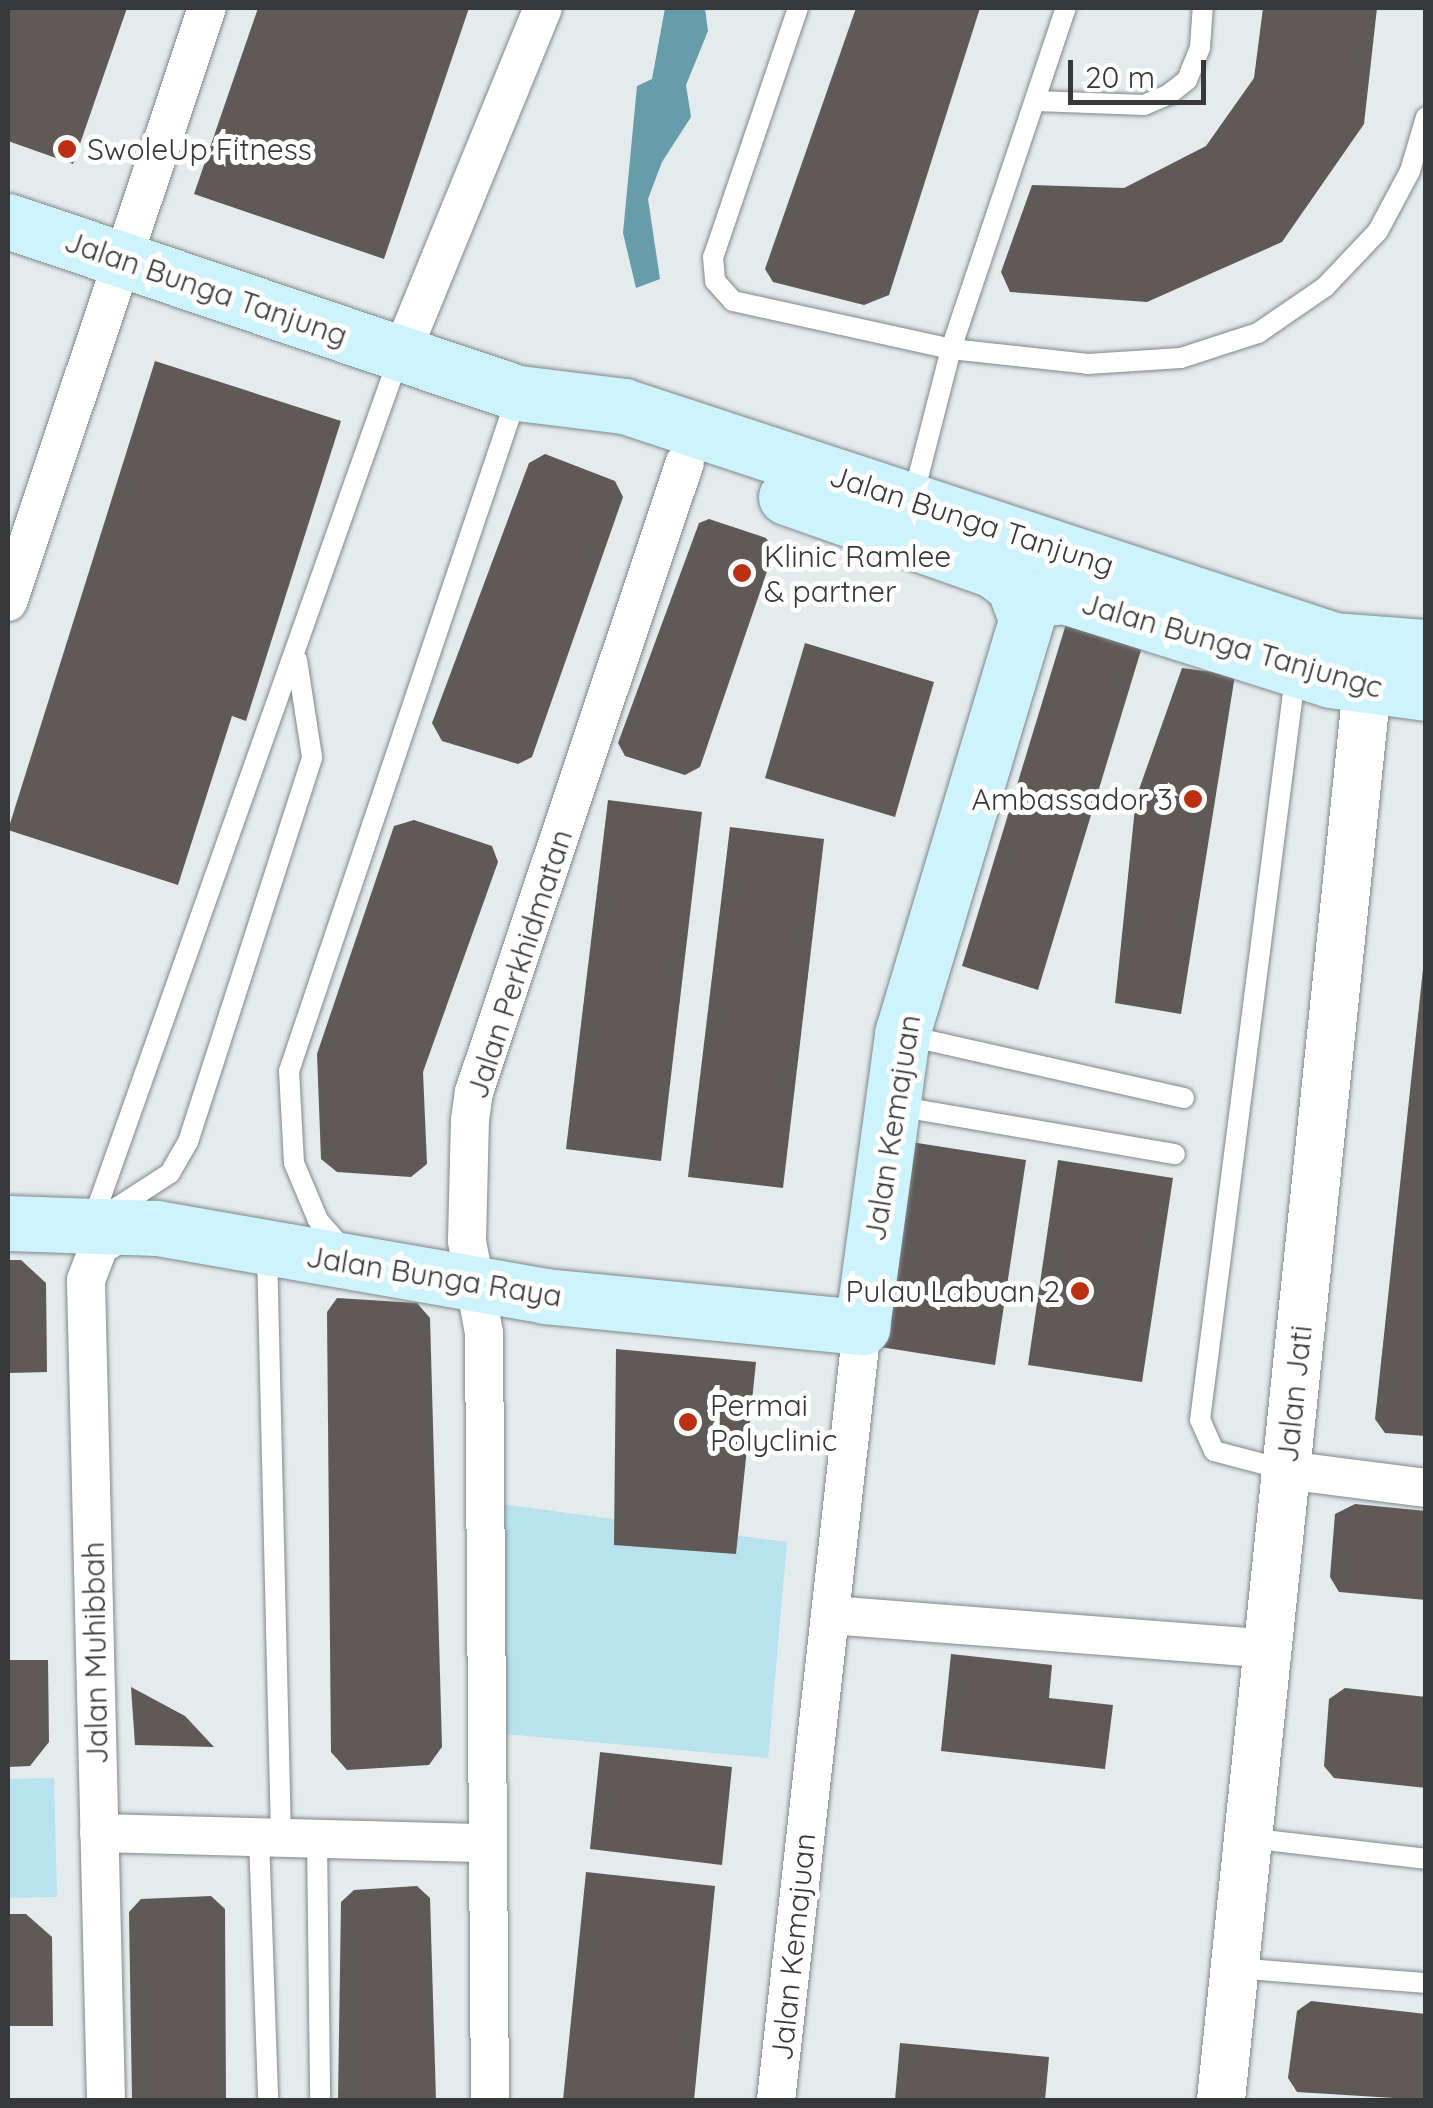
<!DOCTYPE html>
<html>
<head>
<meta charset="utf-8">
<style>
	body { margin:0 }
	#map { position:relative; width:1433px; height:2108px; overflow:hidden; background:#e4ebed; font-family:Quicksand,sans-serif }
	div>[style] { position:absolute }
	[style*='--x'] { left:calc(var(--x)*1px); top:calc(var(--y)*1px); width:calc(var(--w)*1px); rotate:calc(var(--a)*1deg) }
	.green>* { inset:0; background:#b8e2ee }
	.water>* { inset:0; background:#679caa }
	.building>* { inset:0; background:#5f5957 }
	.roads { filter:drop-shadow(0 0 2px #81888a) drop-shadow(0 0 2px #81888a) }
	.service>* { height:20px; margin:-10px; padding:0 10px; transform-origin:10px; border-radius:10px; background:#fff }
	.minor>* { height:38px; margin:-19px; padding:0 19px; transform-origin:19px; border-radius:19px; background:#fff }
	.tertiary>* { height:48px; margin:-24px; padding:0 24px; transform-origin:24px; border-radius:24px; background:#fff }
	.secondary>* { height:55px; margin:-27.5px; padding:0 27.5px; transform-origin:27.5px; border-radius:27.5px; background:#cdf3fc }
	.dots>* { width:28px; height:28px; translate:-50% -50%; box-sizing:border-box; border:5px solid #fff; border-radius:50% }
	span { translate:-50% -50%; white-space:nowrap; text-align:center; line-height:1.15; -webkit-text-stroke:10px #fff; paint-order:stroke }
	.poi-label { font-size:30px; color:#363839 }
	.left { translate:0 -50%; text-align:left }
	.right { translate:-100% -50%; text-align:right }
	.street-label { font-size:30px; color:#363839 }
	.frame { position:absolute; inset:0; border:10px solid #363839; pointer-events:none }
	.scale { position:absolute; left:1068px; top:60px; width:138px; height:45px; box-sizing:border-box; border:5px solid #363839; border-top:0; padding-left:12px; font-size:30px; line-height:35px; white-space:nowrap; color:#363839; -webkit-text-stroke:8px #fff; paint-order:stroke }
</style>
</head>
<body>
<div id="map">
	<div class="green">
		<div style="clip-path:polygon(500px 1504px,787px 1542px,768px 1758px,505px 1734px)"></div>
		<div style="clip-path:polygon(54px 1778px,57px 1897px,8px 1898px,8px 1779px)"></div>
	</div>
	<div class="water">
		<div style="clip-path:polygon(665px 8px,705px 8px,708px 31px,686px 85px,691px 117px,662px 162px,648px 199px,660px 279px,636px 288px,623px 233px,637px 86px,652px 79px)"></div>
	</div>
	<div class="building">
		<div style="clip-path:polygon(8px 8px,127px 8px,73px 164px,8px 141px)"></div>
		<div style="clip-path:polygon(258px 8px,469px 8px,384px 259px,194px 194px)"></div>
		<div style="clip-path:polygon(856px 8px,980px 8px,889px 295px,864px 305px,773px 282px,765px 269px)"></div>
		<div style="clip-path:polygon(1263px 8px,1377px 8px,1364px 124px,1282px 242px,1147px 302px,1010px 292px,1001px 272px,1032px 185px,1124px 188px,1206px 146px,1254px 78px)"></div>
		<div style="clip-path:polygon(155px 361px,341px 421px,246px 721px,232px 716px,178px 885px,8px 830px)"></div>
		<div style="clip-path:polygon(545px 454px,615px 481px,623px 497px,532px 757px,518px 764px,442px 741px,432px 723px,529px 463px)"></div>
		<div style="clip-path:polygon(709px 519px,766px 538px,774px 551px,700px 767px,685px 775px,625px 756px,618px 743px,699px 523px)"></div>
		<div style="clip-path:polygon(1069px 614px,1145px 637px,1038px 990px,962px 966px)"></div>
		<div style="clip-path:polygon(805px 643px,934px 682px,895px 817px,765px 778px)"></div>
		<div style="clip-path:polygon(1182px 668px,1235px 675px,1181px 1014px,1115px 1003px,1136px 798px)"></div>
		<div style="clip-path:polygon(608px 800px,702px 812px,661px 1161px,566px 1149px)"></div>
		<div style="clip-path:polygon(414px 820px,492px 846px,498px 862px,423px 1072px,427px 1164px,411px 1177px,337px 1172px,321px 1159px,317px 1054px,394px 826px)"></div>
		<div style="clip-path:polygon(730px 827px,824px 839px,783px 1188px,688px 1177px)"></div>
		<div style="clip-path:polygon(1423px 969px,1426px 969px,1426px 1436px,1385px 1433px,1375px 1419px)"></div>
		<div style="clip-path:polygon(911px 1142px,1026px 1160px,995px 1365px,880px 1347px)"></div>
		<div style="clip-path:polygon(1058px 1160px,1173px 1178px,1142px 1382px,1028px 1365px)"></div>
		<div style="clip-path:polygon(8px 1260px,21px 1260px,46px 1283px,47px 1372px,8px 1373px)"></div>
		<div style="clip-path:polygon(337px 1298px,417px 1303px,430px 1318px,442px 1747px,429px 1765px,347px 1770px,331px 1752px,327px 1312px)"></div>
		<div style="clip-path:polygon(616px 1349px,756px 1362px,736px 1554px,614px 1545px)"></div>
		<div style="clip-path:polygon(1355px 1504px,1426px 1511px,1426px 1600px,1339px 1592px,1330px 1577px,1335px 1514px)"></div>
		<div style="clip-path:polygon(951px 1654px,1052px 1665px,1049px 1698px,1113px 1705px,1105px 1769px,941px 1751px)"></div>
		<div style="clip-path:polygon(8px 1660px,48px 1660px,49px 1742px,30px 1766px,8px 1767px)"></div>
		<div style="clip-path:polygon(131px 1687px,185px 1716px,214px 1747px,135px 1745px)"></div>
		<div style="clip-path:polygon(1345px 1688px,1426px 1697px,1426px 1788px,1334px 1778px,1324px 1766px,1329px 1699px)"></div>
		<div style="clip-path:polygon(600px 1752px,732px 1767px,722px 1865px,590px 1849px)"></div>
		<div style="clip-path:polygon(586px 1872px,715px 1886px,694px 2100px,563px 2100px)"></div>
		<div style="clip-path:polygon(417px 1886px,430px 1898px,436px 2100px,338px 2100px,341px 1902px,354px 1890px)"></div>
		<div style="clip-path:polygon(211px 1896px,225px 1909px,226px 2100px,132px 2100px,129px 1912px,141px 1899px)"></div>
		<div style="clip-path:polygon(8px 1914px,26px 1914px,52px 1937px,53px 2026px,8px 2026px)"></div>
		<div style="clip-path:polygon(1311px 2001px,1426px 2014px,1426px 2100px,1297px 2092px,1288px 2078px,1297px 2011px)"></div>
		<div style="clip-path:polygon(900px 2043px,1049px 2057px,1045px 2100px,895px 2100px)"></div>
	</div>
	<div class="roads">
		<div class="service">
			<div style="--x:798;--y:8;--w:263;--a:108.8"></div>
			<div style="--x:713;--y:257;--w:24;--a:85"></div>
			<div style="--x:715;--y:281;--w:27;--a:48"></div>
			<div style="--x:733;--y:301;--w:223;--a:12.4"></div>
			<div style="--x:951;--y:349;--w:138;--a:6.2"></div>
			<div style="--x:1088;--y:364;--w:93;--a:-3.7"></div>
			<div style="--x:1181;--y:358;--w:81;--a:-18"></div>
			<div style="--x:1258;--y:333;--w:81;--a:-34.5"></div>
			<div style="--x:1325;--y:287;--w:77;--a:-46.6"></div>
			<div style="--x:1378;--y:231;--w:68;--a:-61.9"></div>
			<div style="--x:1410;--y:171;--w:56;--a:-73.5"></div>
			<div style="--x:1036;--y:101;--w:108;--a:2.1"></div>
			<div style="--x:1144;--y:105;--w:26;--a:-23"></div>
			<div style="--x:1168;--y:95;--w:24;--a:-38"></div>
			<div style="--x:1187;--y:80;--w:35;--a:-68"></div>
			<div style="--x:1200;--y:47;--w:39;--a:-86"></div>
			<div style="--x:913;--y:497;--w:153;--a:-75.6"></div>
			<div style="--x:951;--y:349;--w:360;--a:-71.4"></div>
			<div style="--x:904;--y:1035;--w:287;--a:12.7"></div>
			<div style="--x:896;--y:1106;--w:283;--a:9.8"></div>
			<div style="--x:110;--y:1212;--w:72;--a:-33"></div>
			<div style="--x:170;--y:1173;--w:36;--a:-60"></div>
			<div style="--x:188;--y:1142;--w:404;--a:-72.1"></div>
			<div style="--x:312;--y:757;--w:98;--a:-98.8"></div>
			<div style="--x:92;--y:1222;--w:921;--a:-70.46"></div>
			<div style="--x:267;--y:1250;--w:587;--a:88.63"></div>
			<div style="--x:344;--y:1250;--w:40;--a:-131"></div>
			<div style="--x:318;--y:1220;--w:62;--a:-112.8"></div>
			<div style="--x:294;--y:1163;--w:92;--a:-93.1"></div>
			<div style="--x:289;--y:1071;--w:712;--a:-71.34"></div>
			<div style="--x:1286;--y:1470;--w:74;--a:-165.2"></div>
			<div style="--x:1214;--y:1451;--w:34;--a:-114"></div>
			<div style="--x:1200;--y:1420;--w:756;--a:-82.71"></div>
			<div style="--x:259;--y:1837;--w:263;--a:88"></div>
			<div style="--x:1248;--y:1838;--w:179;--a:6.7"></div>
			<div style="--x:317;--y:1839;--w:261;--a:89.3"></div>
			<div style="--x:1235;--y:1968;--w:192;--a:4.5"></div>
		</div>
		<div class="minor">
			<div style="--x:401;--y:354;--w:374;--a:-67.7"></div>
			<div style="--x:8;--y:602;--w:626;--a:-71.48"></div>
			<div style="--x:1286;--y:1470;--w:141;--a:7.3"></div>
			<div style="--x:830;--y:1615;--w:438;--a:4.4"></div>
			<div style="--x:99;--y:1833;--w:389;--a:1.5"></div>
			<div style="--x:106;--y:2100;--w:820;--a:-91.4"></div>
			<div style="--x:86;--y:1280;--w:36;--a:-69"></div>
			<div style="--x:99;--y:1246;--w:37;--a:-33"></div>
			<div style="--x:490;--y:2100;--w:767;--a:-90.45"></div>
			<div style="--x:484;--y:1333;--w:94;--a:-100.5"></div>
			<div style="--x:467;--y:1241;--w:121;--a:-88.6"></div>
			<div style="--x:470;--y:1120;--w:28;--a:-82"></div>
			<div style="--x:474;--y:1092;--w:664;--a:-71.48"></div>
			<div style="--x:776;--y:2100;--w:778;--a:-83.65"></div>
		</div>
		<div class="tertiary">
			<div style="--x:1221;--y:2100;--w:1422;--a:-84.1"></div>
		</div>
		<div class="secondary">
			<div style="--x:8;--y:221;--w:538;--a:18.64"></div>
			<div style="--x:518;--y:393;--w:107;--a:7"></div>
			<div style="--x:624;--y:406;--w:748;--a:18.24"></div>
			<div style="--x:1334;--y:640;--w:92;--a:4.4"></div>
			<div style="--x:786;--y:497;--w:219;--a:19.4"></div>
			<div style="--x:993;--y:570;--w:26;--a:37"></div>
			<div style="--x:1014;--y:586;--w:32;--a:70"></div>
			<div style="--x:8;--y:1223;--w:149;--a:1.9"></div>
			<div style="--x:157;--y:1228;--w:394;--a:9.9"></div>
			<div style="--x:545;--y:1296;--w:319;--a:5.6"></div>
			<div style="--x:862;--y:1327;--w:296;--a:-82.2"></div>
			<div style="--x:902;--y:1034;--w:445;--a:-73.3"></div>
			<div style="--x:1030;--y:608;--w:13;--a:-45"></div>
			<div style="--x:1039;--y:599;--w:25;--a:-7"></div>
			<div style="--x:1064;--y:596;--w:279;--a:17.5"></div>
			<div style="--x:1330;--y:680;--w:97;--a:7.7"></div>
		</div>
	</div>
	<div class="dots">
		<div style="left:67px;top:149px;background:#bb3012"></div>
		<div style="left:742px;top:573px;background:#bb3012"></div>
		<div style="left:1193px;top:799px;background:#bb3012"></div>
		<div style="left:1080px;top:1291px;background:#bb3012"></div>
		<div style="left:688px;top:1422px;background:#bb3012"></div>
	</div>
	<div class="poi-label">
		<span class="left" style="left:87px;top:149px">SwoleUp Fitness</span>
		<span class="left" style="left:764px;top:573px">Klinic Ramlee<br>&amp; partner</span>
		<span class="right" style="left:1173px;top:799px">Ambassador 3</span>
		<span class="right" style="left:1060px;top:1291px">Pulau Labuan 2</span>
		<span class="left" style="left:710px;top:1422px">Permai<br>Polyclinic</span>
	</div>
	<div class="street-label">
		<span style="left:206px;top:288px;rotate:19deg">Jalan Bunga Tanjung</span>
		<span style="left:972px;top:520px;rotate:18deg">Jalan Bunga Tanjung</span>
		<span style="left:1232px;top:645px;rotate:16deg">Jalan Bunga Tanjungc</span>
		<span style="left:519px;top:964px;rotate:-72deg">Jalan Perkhidmatan</span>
		<span style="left:892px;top:1128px;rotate:-81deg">Jalan Kemajuan</span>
		<span style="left:434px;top:1276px;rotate:9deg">Jalan Bunga Raya</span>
		<span style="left:1294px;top:1394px;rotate:-84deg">Jalan Jati</span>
		<span style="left:95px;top:1653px;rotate:-91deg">Jalan Muhibbah</span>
		<span style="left:793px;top:1947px;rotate:-84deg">Jalan Kemajuan</span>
	</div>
	<div class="frame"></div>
	<div class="scale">20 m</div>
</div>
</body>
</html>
